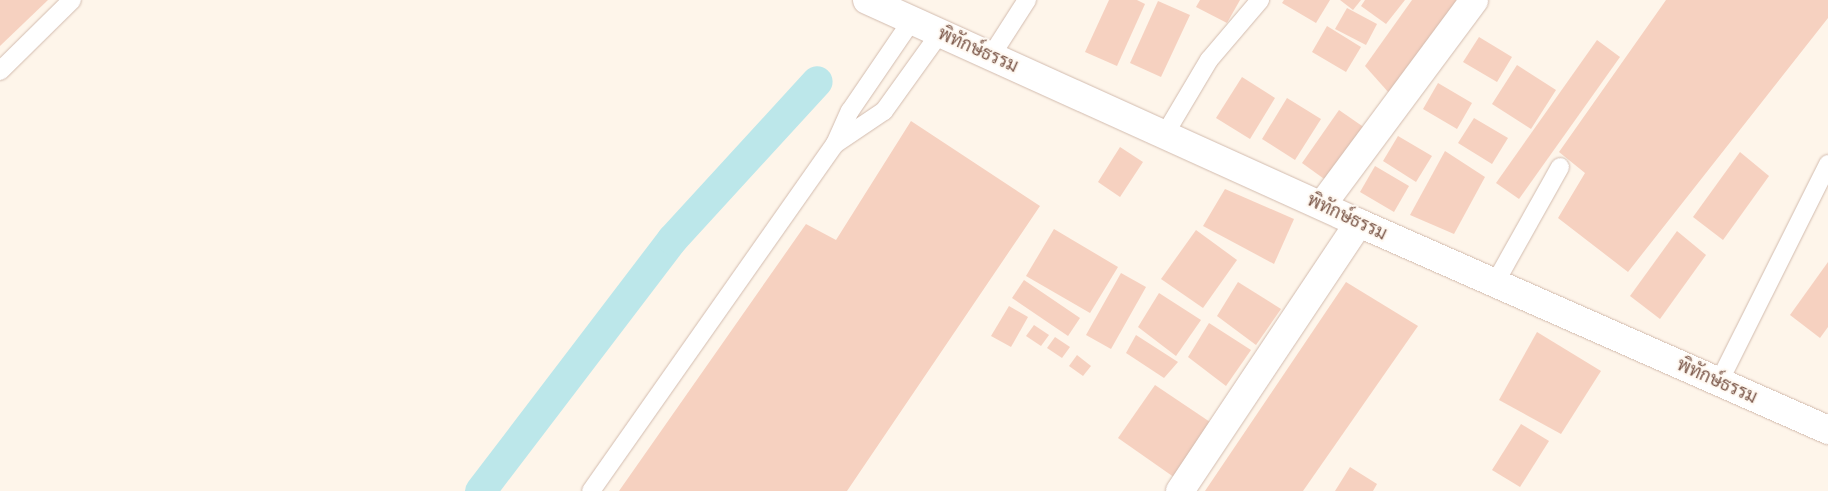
<!DOCTYPE html>
<html>
<head>
<meta charset="utf-8">
<style>
	body { margin:0 }
	#map { position:relative; width:1828px; height:491px; overflow:hidden; background:#fef5ea; font-family:Signika,Sarabun,sans-serif }
	div>[style] { position:absolute }
	[style*='--x'] { left:calc(var(--x)*1px); top:calc(var(--y)*1px); width:calc(var(--w)*1px); rotate:calc(var(--a)*1deg) }
	.canal>* { height:31px; margin:-15.5px; padding:0 15.5px; transform-origin:15.5px; border-radius:15.5px; background:#bce7ea }
	.building>* { inset:0; background:#f6d1c0 }
	.roads { filter:drop-shadow(0 0 1px #d2bbae) drop-shadow(0 0 1px #d2bbae) }
	.service>* { height:18px; margin:-9px; padding:0 9px; transform-origin:9px; border-radius:9px; background:#fff }
	.minor>* { height:28px; margin:-14px; padding:0 14px; transform-origin:14px; border-radius:14px; background:#fff }
	span { translate:-50% -50%; white-space:nowrap; text-align:center; line-height:1.15; -webkit-text-stroke:4px #fff9f2; paint-order:stroke }
	.street-label { font-size:18px; color:#7c584a }
</style>
</head>
<body>
<div id="map">
	<div class="canal">
		<div style="--x:480;--y:491;--w:317;--a:-52.7"></div>
		<div style="--x:672;--y:239;--w:214;--a:-47.5"></div>
	</div>
	<div class="building">
		<div style="clip-path:polygon(0 0,48px 0,0 46px)"></div>
		<div style="clip-path:polygon(1109px 0,1137px 0,1145px 4px,1117px 66px,1085px 52px)"></div>
		<div style="clip-path:polygon(1200px 0,1240px 0,1227px 23px,1196px 7px)"></div>
		<div style="clip-path:polygon(1284px 0,1330px 0,1316px 23px,1282px 3px)"></div>
		<div style="clip-path:polygon(1340px 0,1361px 0,1353px 10px)"></div>
		<div style="clip-path:polygon(1365px 0,1405px 0,1386px 24px,1361px 6px)"></div>
		<div style="clip-path:polygon(1412px 0,1457px 0,1389px 93px,1365px 66px)"></div>
		<div style="clip-path:polygon(1666px 0,1828px 0,1828px 18px,1628px 272px,1558px 218px,1585px 173px,1559px 152px)"></div>
		<div style="clip-path:polygon(1158px 1px,1190px 15px,1161px 77px,1130px 63px)"></div>
		<div style="clip-path:polygon(1347px 8px,1377px 24px,1366px 45px,1335px 29px)"></div>
		<div style="clip-path:polygon(1327px 26px,1361px 47px,1346px 72px,1312px 52px)"></div>
		<div style="clip-path:polygon(1479px 37px,1512px 57px,1497px 82px,1463px 62px)"></div>
		<div style="clip-path:polygon(1597px 40px,1620px 57px,1519px 199px,1496px 183px)"></div>
		<div style="clip-path:polygon(1517px 65px,1556px 90px,1531px 129px,1492px 104px)"></div>
		<div style="clip-path:polygon(1242px 77px,1275px 98px,1250px 139px,1216px 118px)"></div>
		<div style="clip-path:polygon(1438px 83px,1472px 103px,1457px 129px,1423px 109px)"></div>
		<div style="clip-path:polygon(1287px 98px,1321px 119px,1295px 160px,1262px 139px)"></div>
		<div style="clip-path:polygon(1339px 110px,1365px 128px,1327px 181px,1302px 163px)"></div>
		<div style="clip-path:polygon(1474px 118px,1508px 138px,1492px 164px,1458px 143px)"></div>
		<div style="clip-path:polygon(911px 121px,1040px 206px,847px 491px,619px 491px,806px 224px,836px 240px)"></div>
		<div style="clip-path:polygon(1398px 136px,1432px 156px,1416px 182px,1383px 161px)"></div>
		<div style="clip-path:polygon(1120px 147px,1143px 162px,1120px 197px,1098px 182px)"></div>
		<div style="clip-path:polygon(1445px 151px,1485px 177px,1454px 234px,1410px 215px)"></div>
		<div style="clip-path:polygon(1740px 152px,1769px 176px,1723px 240px,1693px 217px)"></div>
		<div style="clip-path:polygon(1375px 166px,1409px 186px,1394px 212px,1360px 192px)"></div>
		<div style="clip-path:polygon(1225px 189px,1294px 219px,1274px 264px,1203px 226px)"></div>
		<div style="clip-path:polygon(1054px 229px,1118px 267px,1090px 313px,1026px 276px)"></div>
		<div style="clip-path:polygon(1196px 230px,1237px 260px,1203px 308px,1161px 279px)"></div>
		<div style="clip-path:polygon(1677px 231px,1706px 255px,1660px 319px,1630px 296px)"></div>
		<div style="clip-path:polygon(1828px 262px,1828px 327px,1820px 338px,1790px 315px)"></div>
		<div style="clip-path:polygon(1121px 273px,1146px 287px,1111px 349px,1086px 335px)"></div>
		<div style="clip-path:polygon(1024px 280px,1080px 318px,1068px 336px,1012px 298px)"></div>
		<div style="clip-path:polygon(1238px 282px,1281px 309px,1256px 345px,1217px 316px)"></div>
		<div style="clip-path:polygon(1346px 282px,1418px 326px,1303px 491px,1205px 491px)"></div>
		<div style="clip-path:polygon(1159px 293px,1201px 320px,1176px 356px,1138px 327px)"></div>
		<div style="clip-path:polygon(1009px 306px,1028px 317px,1011px 347px,991px 336px)"></div>
		<div style="clip-path:polygon(1209px 323px,1251px 350px,1226px 386px,1188px 357px)"></div>
		<div style="clip-path:polygon(1034px 325px,1049px 335px,1041px 346px,1026px 336px)"></div>
		<div style="clip-path:polygon(1537px 332px,1601px 371px,1561px 434px,1499px 400px)"></div>
		<div style="clip-path:polygon(1136px 335px,1178px 362px,1164px 378px,1126px 353px)"></div>
		<div style="clip-path:polygon(1055px 337px,1070px 347px,1062px 358px,1047px 348px)"></div>
		<div style="clip-path:polygon(1077px 355px,1091px 366px,1083px 376px,1069px 366px)"></div>
		<div style="clip-path:polygon(1155px 385px,1216px 426px,1178px 480px,1118px 438px)"></div>
		<div style="clip-path:polygon(1521px 424px,1549px 441px,1520px 487px,1492px 470px)"></div>
		<div style="clip-path:polygon(1350px 467px,1377px 484px,1373px 491px,1335px 491px)"></div>
	</div>
	<div class="roads">
		<div class="service">
			<div style="--x:991;--y:56;--w:67;--a:-57.3"></div>
			<div style="--x:0;--y:71;--w:101;--a:-44.6"></div>
			<div style="--x:1165;--y:134;--w:86;--a:-59.3"></div>
			<div style="--x:1209;--y:60;--w:79;--a:-49.6"></div>
			<div style="--x:835;--y:144;--w:59;--a:-34"></div>
			<div style="--x:884;--y:111;--w:96;--a:-54.3"></div>
			<div style="--x:1495;--y:283;--w:133;--a:-60.7"></div>
			<div style="--x:1719;--y:382;--w:244;--a:-63.4"></div>
			<div style="--x:591;--y:491;--w:424;--a:-54.9"></div>
			<div style="--x:835;--y:144;--w:36;--a:-66"></div>
			<div style="--x:850;--y:111;--w:110;--a:-55.7"></div>
		</div>
		<div class="minor">
			<div style="--x:867;--y:0;--w:540;--a:24.38"></div>
			<div style="--x:1359;--y:223;--w:513;--a:23.81"></div>
			<div style="--x:1322;--y:205;--w:255;--a:-53.4"></div>
			<div style="--x:1180;--y:491;--w:322;--a:-56.3"></div>
		</div>
	</div>
	<div class="street-label">
		<span style="left:978px;top:50px;rotate:24deg">พิทักษ์ธรรม</span>
		<span style="left:1347px;top:217px;rotate:25deg">พิทักษ์ธรรม</span>
		<span style="left:1717px;top:381px;rotate:24deg">พิทักษ์ธรรม</span>
	</div>
</div>
</body>
</html>
